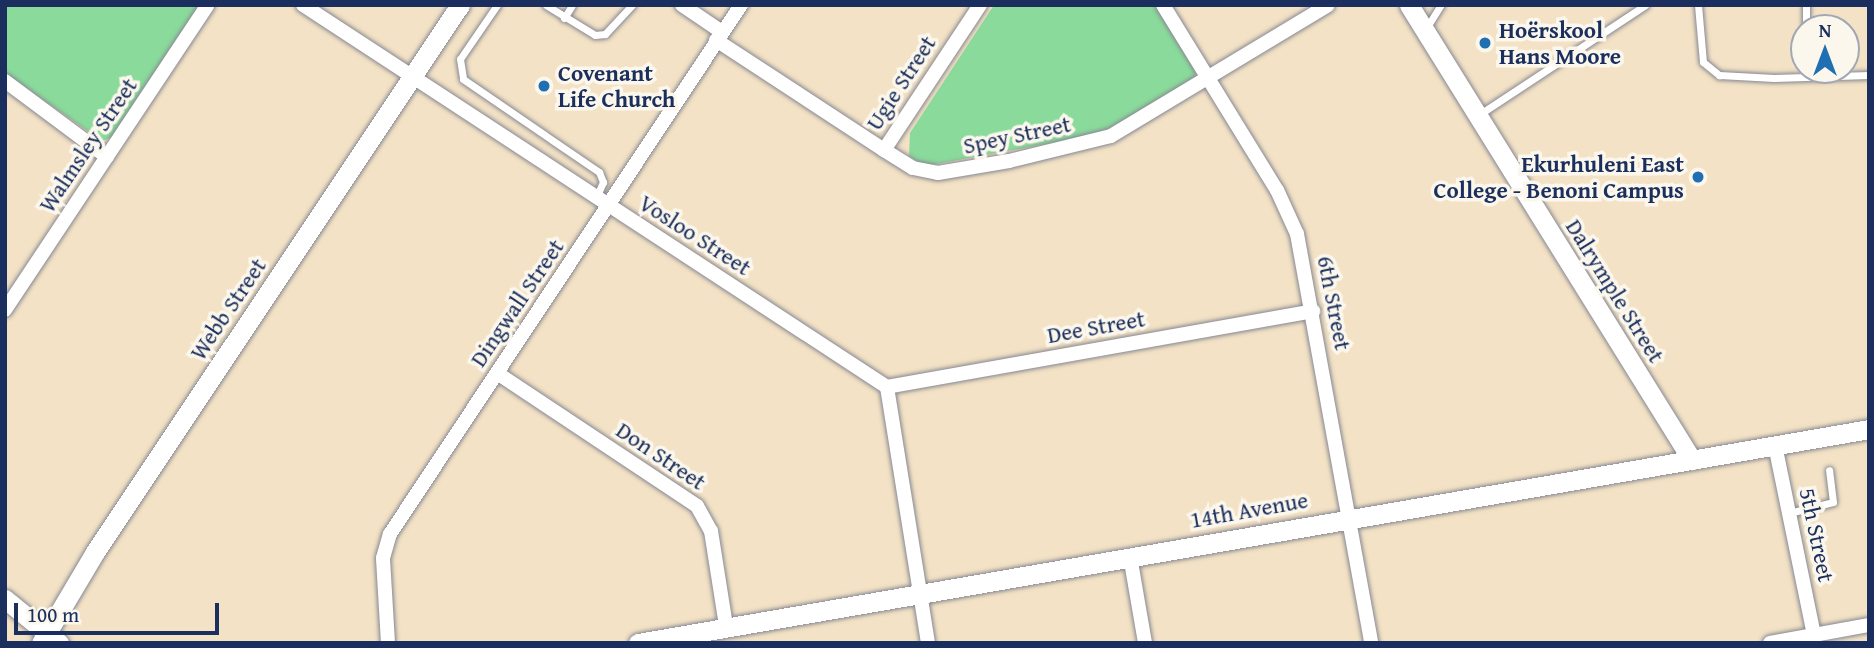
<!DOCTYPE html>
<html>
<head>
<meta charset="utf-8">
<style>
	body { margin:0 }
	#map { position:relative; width:1874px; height:648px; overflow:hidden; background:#f3e2c5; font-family:"Gentium Book Plus",serif }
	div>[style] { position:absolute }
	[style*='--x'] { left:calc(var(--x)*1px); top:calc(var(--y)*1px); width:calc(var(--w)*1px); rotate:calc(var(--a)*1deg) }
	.green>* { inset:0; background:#8adb9b }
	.roads { filter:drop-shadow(0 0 2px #878892) drop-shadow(0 0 2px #878892) }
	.service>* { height:7px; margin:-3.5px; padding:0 3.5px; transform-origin:3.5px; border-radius:3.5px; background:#fff }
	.minor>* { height:14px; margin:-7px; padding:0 7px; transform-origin:7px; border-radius:7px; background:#fff }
	.tertiary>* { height:19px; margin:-9.5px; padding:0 9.5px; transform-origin:9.5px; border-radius:9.5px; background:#fff }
	.dots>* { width:19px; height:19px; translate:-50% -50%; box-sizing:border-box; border:4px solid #fbf7ec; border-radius:50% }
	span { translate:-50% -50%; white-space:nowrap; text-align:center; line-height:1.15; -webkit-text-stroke:7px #fbf7ec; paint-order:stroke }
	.poi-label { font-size:23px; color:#1b2f5e; font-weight:700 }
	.left { translate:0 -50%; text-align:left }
	.right { translate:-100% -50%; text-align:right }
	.street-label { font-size:23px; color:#1b2f5e }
	.frame { position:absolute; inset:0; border:7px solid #1b2f5e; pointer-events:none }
	.north { position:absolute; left:1790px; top:14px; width:70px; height:70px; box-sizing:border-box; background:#fbf7ec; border:2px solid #a1a7b3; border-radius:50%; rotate:0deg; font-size:19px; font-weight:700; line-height:28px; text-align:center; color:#1b2f5e }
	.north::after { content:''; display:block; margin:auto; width:24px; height:32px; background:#1f6fb2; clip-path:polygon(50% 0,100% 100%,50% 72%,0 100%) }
	.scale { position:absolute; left:14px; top:603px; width:205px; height:32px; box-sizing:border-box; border:4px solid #1b2f5e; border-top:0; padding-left:9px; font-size:21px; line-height:24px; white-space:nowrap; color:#1b2f5e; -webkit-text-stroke:5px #fbf7ec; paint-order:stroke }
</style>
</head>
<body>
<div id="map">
	<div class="green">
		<div style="clip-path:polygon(5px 5px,206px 5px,113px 137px,102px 141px,5px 73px)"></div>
		<div style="clip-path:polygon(994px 5px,1158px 5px,1196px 68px,1194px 83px,1106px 133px,925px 166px,909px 156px,910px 133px)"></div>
	</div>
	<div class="roads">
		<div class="service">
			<div style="--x:497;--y:5;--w:65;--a:124.4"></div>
			<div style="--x:460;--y:59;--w:20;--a:81"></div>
			<div style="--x:463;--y:79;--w:165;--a:34.4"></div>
			<div style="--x:599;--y:172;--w:11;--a:68"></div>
			<div style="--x:603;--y:182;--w:17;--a:114"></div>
			<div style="--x:546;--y:5;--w:57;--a:31.5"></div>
			<div style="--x:595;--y:35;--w:10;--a:-6"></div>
			<div style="--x:605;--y:34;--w:40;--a:-47"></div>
			<div style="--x:1698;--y:5;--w:57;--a:85"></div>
			<div style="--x:1703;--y:62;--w:21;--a:39"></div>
			<div style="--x:1719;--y:75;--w:55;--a:3.1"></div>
			<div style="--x:1774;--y:78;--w:95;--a:-1.8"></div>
			<div style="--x:1806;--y:5;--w:23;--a:90"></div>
			<div style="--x:564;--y:18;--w:15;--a:-58"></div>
			<div style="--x:1427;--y:27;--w:26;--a:-58"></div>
			<div style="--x:1480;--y:114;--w:198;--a:-33.4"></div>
			<div style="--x:1789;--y:513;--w:45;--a:-14"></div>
			<div style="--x:1833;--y:502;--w:32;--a:-97"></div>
		</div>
		<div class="minor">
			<div style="--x:303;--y:5;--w:698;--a:33.19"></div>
			<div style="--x:887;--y:387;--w:259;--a:80.9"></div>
			<div style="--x:682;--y:5;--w:48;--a:34"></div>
			<div style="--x:1163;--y:5;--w:217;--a:58.4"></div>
			<div style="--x:1277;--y:190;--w:48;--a:65.6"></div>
			<div style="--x:1297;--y:234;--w:416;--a:79.7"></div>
			<div style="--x:716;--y:40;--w:201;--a:33.2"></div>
			<div style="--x:884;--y:150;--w:34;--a:32"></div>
			<div style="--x:913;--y:168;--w:25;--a:11"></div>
			<div style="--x:938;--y:173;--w:72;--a:-9.6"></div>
			<div style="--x:1009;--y:161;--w:105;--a:-13.8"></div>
			<div style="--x:1111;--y:136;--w:253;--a:-31.1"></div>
			<div style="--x:5;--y:81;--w:127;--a:36.7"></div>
			<div style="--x:884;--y:150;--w:174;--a:-56.5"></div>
			<div style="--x:5;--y:310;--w:366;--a:-56.4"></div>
			<div style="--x:497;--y:373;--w:240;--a:33.6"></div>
			<div style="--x:697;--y:506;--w:29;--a:61"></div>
			<div style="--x:711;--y:531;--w:96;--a:81"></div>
			<div style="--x:887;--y:387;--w:433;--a:-10.1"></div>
			<div style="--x:1775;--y:445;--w:194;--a:78.4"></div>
			<div style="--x:1130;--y:556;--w:88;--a:80.2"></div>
			<div style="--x:388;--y:643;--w:85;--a:-93.4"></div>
			<div style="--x:383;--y:558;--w:25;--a:-74"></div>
			<div style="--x:390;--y:534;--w:635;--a:-56.44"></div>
			<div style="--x:1770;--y:643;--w:101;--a:-10.3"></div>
		</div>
		<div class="tertiary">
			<div style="--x:1409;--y:5;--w:536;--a:58.12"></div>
			<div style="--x:5;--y:599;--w:70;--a:39.2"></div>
			<div style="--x:41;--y:643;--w:106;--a:-59.3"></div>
			<div style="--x:95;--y:552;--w:658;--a:-56.29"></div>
			<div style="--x:638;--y:643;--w:1249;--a:-9.86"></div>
		</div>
	</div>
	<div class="dots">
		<div style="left:1485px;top:43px;background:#1f6fb2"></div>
		<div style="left:544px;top:86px;background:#1f6fb2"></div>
		<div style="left:1698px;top:177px;background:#1f6fb2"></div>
	</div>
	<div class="poi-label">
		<span class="left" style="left:1499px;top:43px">Hoërskool<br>Hans Moore</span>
		<span class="left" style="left:558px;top:86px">Covenant<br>Life Church</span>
		<span class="right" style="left:1684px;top:177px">Ekurhuleni East<br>College - Benoni Campus</span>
	</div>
	<div class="street-label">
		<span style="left:901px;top:83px;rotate:-57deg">Ugie Street</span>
		<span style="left:1017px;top:135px;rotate:-12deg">Spey Street</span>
		<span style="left:88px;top:145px;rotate:-56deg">Walmsley Street</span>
		<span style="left:695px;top:235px;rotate:33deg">Vosloo Street</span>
		<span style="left:1615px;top:291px;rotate:58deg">Dalrymple Street</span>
		<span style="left:517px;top:303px;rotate:-56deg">Dingwall Street</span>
		<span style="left:1334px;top:303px;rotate:79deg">6th Street</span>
		<span style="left:228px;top:309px;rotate:-56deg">Webb Street</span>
		<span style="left:1096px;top:327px;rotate:-10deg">Dee Street</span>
		<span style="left:661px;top:456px;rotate:34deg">Don Street</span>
		<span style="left:1249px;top:510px;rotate:-10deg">14th Avenue</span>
		<span style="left:1817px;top:535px;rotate:78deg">5th Street</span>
	</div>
	<div class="frame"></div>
	<div class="north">N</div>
	<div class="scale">100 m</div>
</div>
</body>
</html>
